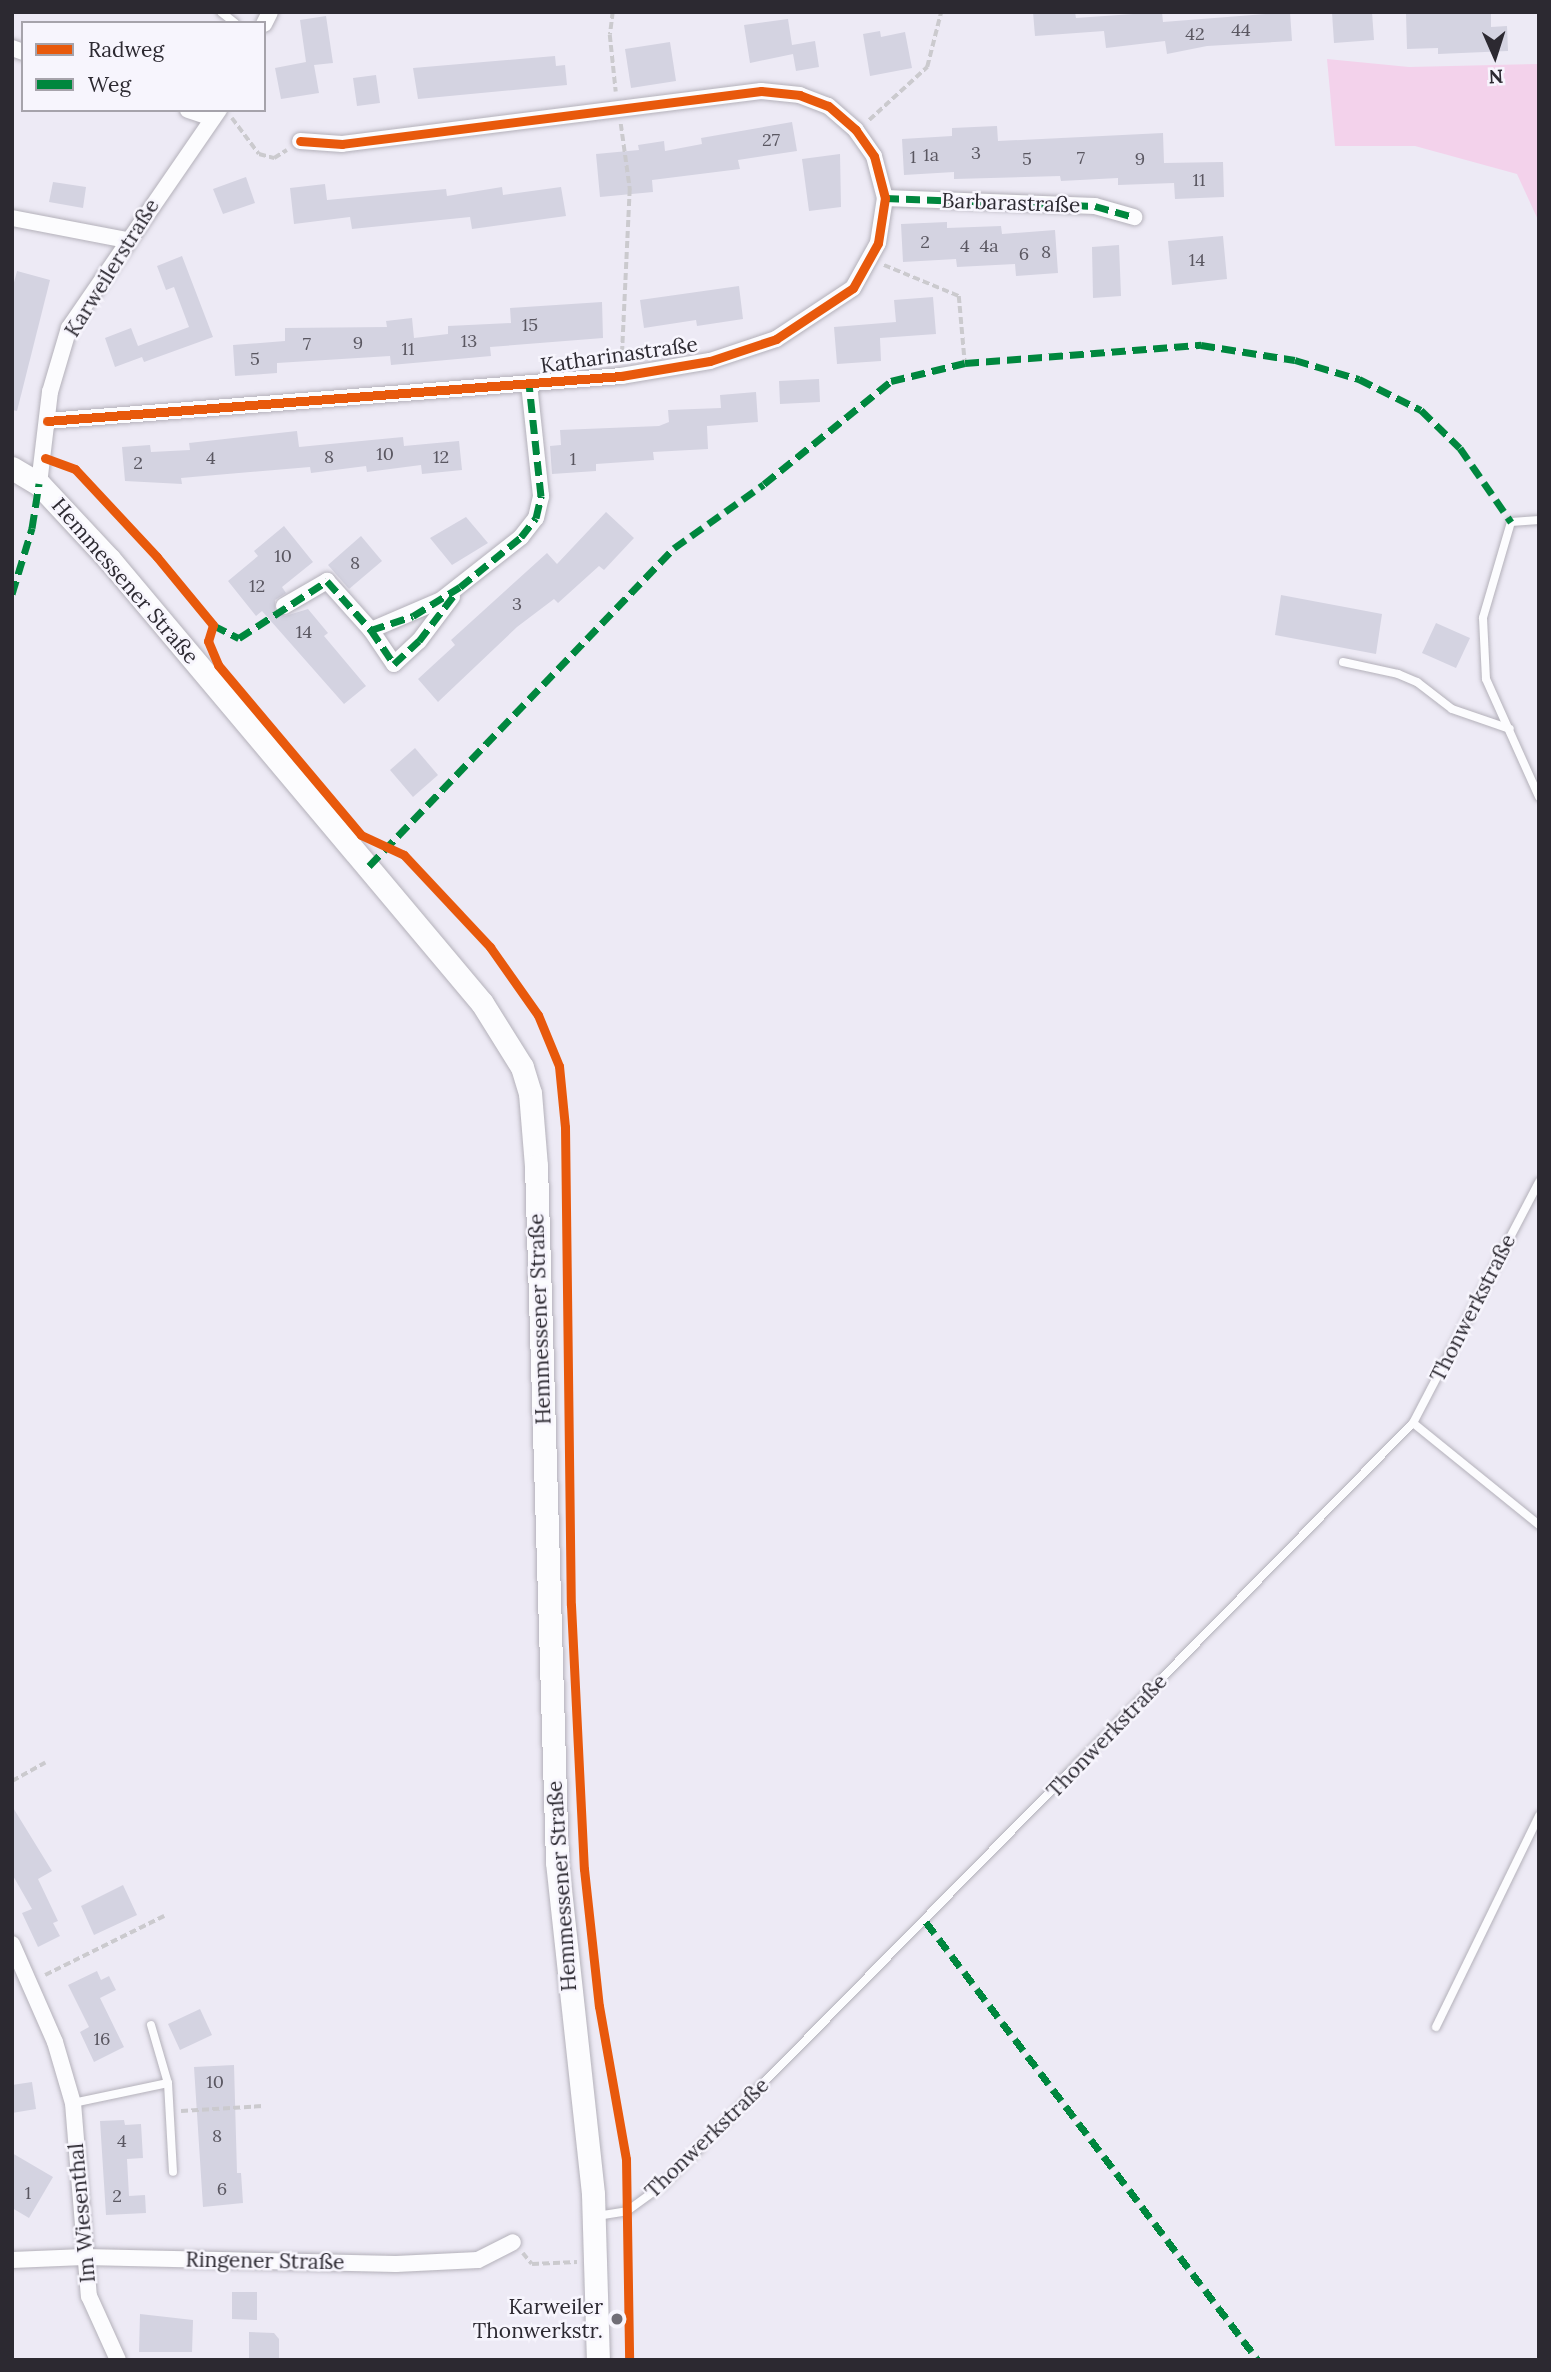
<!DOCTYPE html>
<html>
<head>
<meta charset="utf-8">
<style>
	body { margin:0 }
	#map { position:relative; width:1551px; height:2372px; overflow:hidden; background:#edeaf5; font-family:Lora,serif }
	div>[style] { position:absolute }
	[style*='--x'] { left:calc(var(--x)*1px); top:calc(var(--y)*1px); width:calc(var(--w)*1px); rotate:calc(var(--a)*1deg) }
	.green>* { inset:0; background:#f3d2eb }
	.building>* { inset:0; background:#d4d3e1 }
	.path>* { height:3.5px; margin-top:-1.75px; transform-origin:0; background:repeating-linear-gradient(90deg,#cbcace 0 7px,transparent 0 10.5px) }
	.roads { filter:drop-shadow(0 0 2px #b4b1ba) drop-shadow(0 0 2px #b4b1ba) }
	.service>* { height:8px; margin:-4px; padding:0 4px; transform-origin:4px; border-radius:4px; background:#fcfcfe }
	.minor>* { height:16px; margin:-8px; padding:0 8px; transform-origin:8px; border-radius:8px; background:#fcfcfe }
	.secondary>* { height:23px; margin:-11.5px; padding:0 11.5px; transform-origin:11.5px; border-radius:11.5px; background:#fcfcfe }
	.quiet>* { height:7px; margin-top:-3.5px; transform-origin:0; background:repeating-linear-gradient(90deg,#00873e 0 14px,transparent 0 21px) }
	.cycleway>* { height:9px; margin:-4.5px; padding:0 4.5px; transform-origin:4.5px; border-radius:4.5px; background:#e8590c }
	.dots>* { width:19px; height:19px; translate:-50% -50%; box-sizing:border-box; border:4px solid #f7f5fd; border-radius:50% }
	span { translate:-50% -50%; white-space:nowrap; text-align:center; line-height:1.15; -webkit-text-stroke:5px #f7f5fd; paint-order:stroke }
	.number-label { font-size:18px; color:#5a5761 }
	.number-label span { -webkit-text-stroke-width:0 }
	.street-label { font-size:21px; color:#2c2931 }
	.poi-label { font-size:21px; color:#2c2931 }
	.right { translate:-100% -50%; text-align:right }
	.frame { position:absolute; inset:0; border:14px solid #2c2931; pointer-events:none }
	.legend { position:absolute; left:21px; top:21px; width:245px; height:91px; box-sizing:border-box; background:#f7f5fd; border:2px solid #a6a3ab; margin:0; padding:9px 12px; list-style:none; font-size:21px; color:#2c2931 }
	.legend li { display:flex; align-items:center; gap:14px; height:35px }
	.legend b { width:35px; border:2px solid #a6a3ab }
	.north { position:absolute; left:1460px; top:21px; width:70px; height:70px; -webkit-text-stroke:5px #f7f5fd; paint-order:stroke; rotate:177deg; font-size:19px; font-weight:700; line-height:28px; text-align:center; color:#2c2931 }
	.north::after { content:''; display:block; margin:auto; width:24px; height:32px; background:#2c2931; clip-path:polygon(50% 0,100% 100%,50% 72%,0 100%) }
</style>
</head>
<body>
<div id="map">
	<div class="green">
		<div style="clip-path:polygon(1327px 59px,1409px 67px,1539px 64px,1539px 222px,1517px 174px,1415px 146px,1335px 146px)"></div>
	</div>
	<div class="building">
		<div style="clip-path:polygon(1033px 12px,1075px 12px,1076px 18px,1162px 12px,1163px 22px,1290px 12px,1292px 41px,1207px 46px,1167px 54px,1165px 41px,1106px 48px,1104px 31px,1035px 36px)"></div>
		<div style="clip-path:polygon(1332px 12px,1372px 12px,1374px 40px,1334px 43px)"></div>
		<div style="clip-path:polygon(1491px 12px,1491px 27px,1507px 26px,1508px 51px,1438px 54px,1438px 48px,1407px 49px,1406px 13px)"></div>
		<div style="clip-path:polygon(326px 16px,333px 63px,314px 65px,319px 93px,281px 99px,275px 68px,306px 62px,300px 20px)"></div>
		<div style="clip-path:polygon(788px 19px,792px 45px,815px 41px,819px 67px,796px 71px,793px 54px,750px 63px,744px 25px)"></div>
		<div style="clip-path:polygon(880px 31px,881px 37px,905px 32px,912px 68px,870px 76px,863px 34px)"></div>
		<div style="clip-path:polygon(670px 42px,676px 81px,631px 88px,625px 49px)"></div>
		<div style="clip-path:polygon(555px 56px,556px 66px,565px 65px,567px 85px,418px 99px,413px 68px)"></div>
		<div style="clip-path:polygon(376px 75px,380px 103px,357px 106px,353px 78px)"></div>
		<div style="clip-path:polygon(792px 122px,797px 151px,738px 160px,740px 169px,652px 180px,653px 192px,600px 197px,596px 154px,639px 150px,638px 145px,664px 141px,665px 151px,702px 144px,701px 138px)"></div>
		<div style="clip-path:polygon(997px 126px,998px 141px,1163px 133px,1164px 163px,1223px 162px,1224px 197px,1175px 199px,1174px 183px,1118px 185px,1118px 178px,1061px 181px,1060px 176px,954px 179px,954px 172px,904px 175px,902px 139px,952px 136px,952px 128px)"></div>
		<div style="clip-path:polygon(840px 154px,841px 207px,809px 211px,802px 159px)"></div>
		<div style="clip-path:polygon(246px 177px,255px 203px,223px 214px,213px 189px)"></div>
		<div style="clip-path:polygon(53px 182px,86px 187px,83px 208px,49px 202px)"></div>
		<div style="clip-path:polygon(325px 184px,327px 200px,446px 189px,447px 196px,502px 187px,503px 195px,561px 187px,566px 216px,472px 229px,470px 217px,352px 229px,350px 217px,294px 224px,290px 188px)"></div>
		<div style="clip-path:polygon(947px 222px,947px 228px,1001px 226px,1002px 234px,1055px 230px,1058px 273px,1016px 276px,1015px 264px,957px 267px,956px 259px,903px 262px,901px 224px)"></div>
		<div style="clip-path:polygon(1223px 236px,1227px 279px,1172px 285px,1168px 241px)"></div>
		<div style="clip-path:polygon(1119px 245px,1121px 296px,1093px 298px,1092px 247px)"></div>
		<div style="clip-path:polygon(182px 256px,213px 337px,144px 362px,142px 357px,115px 367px,105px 338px,131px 328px,138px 346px,189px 327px,174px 287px,166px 290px,157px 266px)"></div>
		<div style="clip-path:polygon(17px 271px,50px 280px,17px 411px,12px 410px,12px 290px)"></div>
		<div style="clip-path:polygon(739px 286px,743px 319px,697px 326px,696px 320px,644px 328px,640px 300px)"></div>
		<div style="clip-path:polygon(933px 297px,936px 334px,880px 338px,881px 361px,837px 364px,834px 327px,896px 322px,894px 300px)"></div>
		<div style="clip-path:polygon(602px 302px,603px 338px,490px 347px,491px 356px,391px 365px,390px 356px,277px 363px,277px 373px,235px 376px,233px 345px,285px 341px,285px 328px,387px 327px,386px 321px,412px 318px,414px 338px,448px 334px,448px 326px,511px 323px,510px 308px)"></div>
		<div style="clip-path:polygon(819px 379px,820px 402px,780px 404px,779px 381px)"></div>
		<div style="clip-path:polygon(756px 392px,758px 422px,707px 426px,708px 449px,653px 452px,654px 460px,596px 464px,596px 471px,552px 474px,550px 446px,561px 445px,560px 430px,659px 426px,669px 422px,668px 410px,721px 408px,720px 395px)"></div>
		<div style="clip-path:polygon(297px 431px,299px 447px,403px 437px,404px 446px,459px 441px,462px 470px,422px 474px,421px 465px,367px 472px,366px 466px,311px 473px,310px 467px,181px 478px,182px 484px,125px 481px,122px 447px,150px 445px,151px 452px,190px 450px,189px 443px)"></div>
		<div style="clip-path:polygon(606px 512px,634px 538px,604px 570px,599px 566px,558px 603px,554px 599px,517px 627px,438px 702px,418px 679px,455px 645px,451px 640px,547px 553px,557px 564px)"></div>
		<div style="clip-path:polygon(466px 517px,488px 543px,452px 565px,430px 538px)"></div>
		<div style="clip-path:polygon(284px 526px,313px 562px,282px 587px,286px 593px,275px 600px,275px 611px,285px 616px,308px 609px,328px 633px,324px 636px,366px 686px,344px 704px,262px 611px,256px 616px,228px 581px,258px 556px,254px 551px)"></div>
		<div style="clip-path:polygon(361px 536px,382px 561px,349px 589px,328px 565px)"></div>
		<div style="clip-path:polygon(1281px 595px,1382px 614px,1376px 654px,1275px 635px)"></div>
		<div style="clip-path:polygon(1436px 623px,1470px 638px,1456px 668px,1422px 653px)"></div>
		<div style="clip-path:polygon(415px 748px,438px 775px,413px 797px,390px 770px)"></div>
		<div style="clip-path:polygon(12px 1806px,52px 1871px,38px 1879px,58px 1921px,53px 1923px,60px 1936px,38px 1947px,22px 1913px,32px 1909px,12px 1874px)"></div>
		<div style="clip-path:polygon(123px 1885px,137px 1915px,94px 1935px,81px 1906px)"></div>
		<div style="clip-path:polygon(97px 1971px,101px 1980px,109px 1976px,116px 1990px,100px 1998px,124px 2047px,94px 2062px,80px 2032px,89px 2027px,68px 1985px)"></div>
		<div style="clip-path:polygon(200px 2009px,212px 2035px,180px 2050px,168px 2024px)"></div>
		<div style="clip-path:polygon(234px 2065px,237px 2173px,241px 2173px,243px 2203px,203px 2207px,194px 2067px)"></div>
		<div style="clip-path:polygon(32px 2082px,36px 2109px,12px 2113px,12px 2085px)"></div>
		<div style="clip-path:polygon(124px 2120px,125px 2125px,141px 2124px,143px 2158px,127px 2159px,129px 2196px,145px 2195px,146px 2213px,106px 2215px,100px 2121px)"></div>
		<div style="clip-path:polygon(12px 2153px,53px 2177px,29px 2218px,12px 2208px)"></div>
		<div style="clip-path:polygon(232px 2292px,257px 2292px,257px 2320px,232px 2319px)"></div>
		<div style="clip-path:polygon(140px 2314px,193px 2320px,192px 2352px,139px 2352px)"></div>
		<div style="clip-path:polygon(249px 2332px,274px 2333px,279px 2339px,279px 2360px,249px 2360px)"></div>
	</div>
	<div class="path">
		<div style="--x:613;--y:12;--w:23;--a:97"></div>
		<div style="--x:610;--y:35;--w:57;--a:84"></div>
		<div style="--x:232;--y:118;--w:45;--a:53.1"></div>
		<div style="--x:259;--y:154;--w:16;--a:15"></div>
		<div style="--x:274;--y:158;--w:15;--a:-32"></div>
		<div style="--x:869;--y:120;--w:79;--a:-42.4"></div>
		<div style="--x:927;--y:67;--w:57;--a:-75.7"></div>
		<div style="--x:621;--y:124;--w:66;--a:82.1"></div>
		<div style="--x:630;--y:189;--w:171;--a:92.7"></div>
		<div style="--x:884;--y:265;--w:81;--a:22.5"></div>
		<div style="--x:959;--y:296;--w:67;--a:84.9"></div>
		<div style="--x:12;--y:1781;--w:38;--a:-29"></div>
		<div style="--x:45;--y:1975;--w:133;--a:-26.4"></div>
		<div style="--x:181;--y:2111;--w:82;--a:-3.5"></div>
		<div style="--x:523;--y:2253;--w:14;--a:51"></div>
		<div style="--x:532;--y:2264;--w:45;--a:-2.5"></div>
	</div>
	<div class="roads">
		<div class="service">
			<div style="--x:221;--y:12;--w:18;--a:38"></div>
			<div style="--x:1539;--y:520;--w:28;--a:176"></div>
			<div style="--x:1511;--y:522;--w:100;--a:106.3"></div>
			<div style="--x:1483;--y:618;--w:61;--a:87.2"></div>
			<div style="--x:1486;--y:679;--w:129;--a:65.8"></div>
			<div style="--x:1343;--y:662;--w:56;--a:12.3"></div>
			<div style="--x:1398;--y:674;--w:21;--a:23"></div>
			<div style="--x:1417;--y:682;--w:44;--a:37.6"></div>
			<div style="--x:1452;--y:709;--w:61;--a:19"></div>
			<div style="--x:1413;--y:1423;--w:162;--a:39"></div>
			<div style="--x:151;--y:2025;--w:60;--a:73.7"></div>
			<div style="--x:1436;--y:2027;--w:235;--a:-64"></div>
			<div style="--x:73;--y:2103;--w:97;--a:-11.9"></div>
			<div style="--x:168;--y:2083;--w:89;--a:86.8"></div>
			<div style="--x:597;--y:2216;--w:30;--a:-9"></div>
			<div style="--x:627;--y:2211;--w:46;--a:-36.1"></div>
			<div style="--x:664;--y:2184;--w:1068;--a:-45.46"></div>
			<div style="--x:1413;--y:1423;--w:272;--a:-62.4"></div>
		</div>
		<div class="minor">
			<div style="--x:264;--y:24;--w:13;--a:-63"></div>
			<div style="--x:12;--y:48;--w:12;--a:20"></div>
			<div style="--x:188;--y:110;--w:26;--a:18"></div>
			<div style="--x:885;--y:198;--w:210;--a:2.2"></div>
			<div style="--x:1095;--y:206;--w:41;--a:15.8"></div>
			<div style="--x:12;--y:218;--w:116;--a:10.9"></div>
			<div style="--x:47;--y:421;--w:576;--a:-4.48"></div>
			<div style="--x:621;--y:376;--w:90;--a:-9.6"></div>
			<div style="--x:710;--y:361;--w:70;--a:-18.4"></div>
			<div style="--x:776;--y:339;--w:92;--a:-33.5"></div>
			<div style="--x:853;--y:288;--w:51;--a:-60.9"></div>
			<div style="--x:878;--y:243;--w:46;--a:-81.2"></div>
			<div style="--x:885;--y:198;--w:43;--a:-104.7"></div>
			<div style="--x:874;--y:156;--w:32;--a:-125"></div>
			<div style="--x:856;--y:130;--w:37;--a:-139"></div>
			<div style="--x:828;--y:106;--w:30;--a:-159"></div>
			<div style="--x:800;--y:95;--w:39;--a:-174"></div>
			<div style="--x:761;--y:91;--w:422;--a:172.8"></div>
			<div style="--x:342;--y:144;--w:42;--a:-175.9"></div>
			<div style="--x:39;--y:484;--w:93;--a:-83.2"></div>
			<div style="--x:50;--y:392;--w:67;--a:-73.5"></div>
			<div style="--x:69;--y:328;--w:265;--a:-55.5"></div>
			<div style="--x:284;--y:606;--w:50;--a:-30.2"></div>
			<div style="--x:327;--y:581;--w:66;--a:48.1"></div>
			<div style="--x:371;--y:630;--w:76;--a:-23.2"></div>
			<div style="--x:441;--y:600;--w:102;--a:-38.2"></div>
			<div style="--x:521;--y:537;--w:24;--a:-52"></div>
			<div style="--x:536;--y:518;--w:23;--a:-77"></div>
			<div style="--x:541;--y:496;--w:113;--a:-96.1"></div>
			<div style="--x:371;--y:630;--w:41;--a:55.9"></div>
			<div style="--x:394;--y:664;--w:34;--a:-43"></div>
			<div style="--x:419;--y:641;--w:55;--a:-53.1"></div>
			<div style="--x:12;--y:1944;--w:107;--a:66.3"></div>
			<div style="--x:55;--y:2042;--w:64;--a:73.6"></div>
			<div style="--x:73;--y:2103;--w:194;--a:85.3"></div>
			<div style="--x:89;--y:2296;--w:70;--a:65.6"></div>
			<div style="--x:12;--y:2260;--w:72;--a:-2.4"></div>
			<div style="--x:84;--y:2257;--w:312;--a:1.3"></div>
			<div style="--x:396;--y:2264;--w:82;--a:-2.8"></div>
			<div style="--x:478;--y:2260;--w:39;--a:-27"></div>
		</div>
		<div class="secondary">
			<div style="--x:12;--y:468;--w:31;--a:31"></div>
			<div style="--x:39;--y:484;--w:103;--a:47"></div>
			<div style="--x:109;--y:559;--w:580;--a:49.97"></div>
			<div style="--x:482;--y:1003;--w:75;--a:58"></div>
			<div style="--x:522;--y:1067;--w:27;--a:73"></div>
			<div style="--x:530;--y:1093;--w:73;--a:85.3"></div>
			<div style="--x:536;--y:1166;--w:696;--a:88.27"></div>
			<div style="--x:557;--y:1862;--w:334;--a:83.8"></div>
			<div style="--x:593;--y:2194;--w:166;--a:88.3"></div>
		</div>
	</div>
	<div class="quiet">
		<div style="--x:885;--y:198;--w:210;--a:2.2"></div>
		<div style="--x:1095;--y:206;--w:41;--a:15.8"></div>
		<div style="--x:12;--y:594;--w:69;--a:-73.1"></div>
		<div style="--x:32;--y:528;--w:45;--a:-81"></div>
		<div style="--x:213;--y:625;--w:29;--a:27"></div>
		<div style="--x:239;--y:638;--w:105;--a:-32.9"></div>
		<div style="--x:327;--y:581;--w:66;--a:48.1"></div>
		<div style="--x:371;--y:630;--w:44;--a:-18.4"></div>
		<div style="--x:413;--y:616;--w:55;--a:-31.7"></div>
		<div style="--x:460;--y:587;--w:79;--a:-39.3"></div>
		<div style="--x:521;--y:537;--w:24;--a:-52"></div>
		<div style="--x:536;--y:518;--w:23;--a:-77"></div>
		<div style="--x:541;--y:496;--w:113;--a:-96.1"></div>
		<div style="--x:371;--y:630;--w:41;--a:55.9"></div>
		<div style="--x:394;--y:664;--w:34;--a:-43"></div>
		<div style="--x:419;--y:641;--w:58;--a:-52.7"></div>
		<div style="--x:369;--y:866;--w:441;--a:-46.2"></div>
		<div style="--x:674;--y:548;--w:110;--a:-35.4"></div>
		<div style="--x:764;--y:484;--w:164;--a:-39"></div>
		<div style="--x:891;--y:381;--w:76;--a:-13.7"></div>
		<div style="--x:965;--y:363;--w:237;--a:-4.4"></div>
		<div style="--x:1201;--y:345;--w:95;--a:9.1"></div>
		<div style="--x:1295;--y:360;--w:67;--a:16.5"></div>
		<div style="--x:1359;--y:379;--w:69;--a:26.6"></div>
		<div style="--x:1421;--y:410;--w:54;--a:44.3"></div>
		<div style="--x:1460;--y:448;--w:90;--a:55.4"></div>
		<div style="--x:926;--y:1922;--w:550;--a:52.84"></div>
	</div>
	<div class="cycleway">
		<div style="--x:47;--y:421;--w:576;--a:-4.48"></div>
		<div style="--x:621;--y:376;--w:90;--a:-9.6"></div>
		<div style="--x:710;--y:361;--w:70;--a:-18.4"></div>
		<div style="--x:776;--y:339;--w:92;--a:-33.5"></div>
		<div style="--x:853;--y:288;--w:51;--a:-60.9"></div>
		<div style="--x:878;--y:243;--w:46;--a:-81.2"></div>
		<div style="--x:885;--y:198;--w:43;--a:-104.7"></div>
		<div style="--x:874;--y:156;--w:32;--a:-125"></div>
		<div style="--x:856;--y:130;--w:37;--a:-139"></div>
		<div style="--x:828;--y:106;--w:30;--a:-159"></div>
		<div style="--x:800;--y:95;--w:39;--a:-174"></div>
		<div style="--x:761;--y:91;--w:422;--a:172.8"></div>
		<div style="--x:342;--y:144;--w:42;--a:-175.9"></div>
		<div style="--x:45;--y:458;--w:32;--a:20"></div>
		<div style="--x:75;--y:469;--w:120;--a:47"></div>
		<div style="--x:157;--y:557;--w:88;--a:50.5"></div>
		<div style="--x:213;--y:625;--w:17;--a:107"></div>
		<div style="--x:208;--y:641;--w:26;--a:67"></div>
		<div style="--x:218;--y:665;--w:222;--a:49.9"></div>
		<div style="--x:361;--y:835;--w:47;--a:24.9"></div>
		<div style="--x:404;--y:855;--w:126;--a:46.9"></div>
		<div style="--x:490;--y:947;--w:83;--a:54.8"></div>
		<div style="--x:538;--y:1015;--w:55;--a:67.6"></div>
		<div style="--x:559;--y:1066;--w:61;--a:84.4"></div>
		<div style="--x:565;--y:1127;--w:478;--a:89.3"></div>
		<div style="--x:571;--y:1605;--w:264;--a:87.2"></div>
		<div style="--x:584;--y:1869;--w:138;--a:83.8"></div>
		<div style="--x:599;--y:2006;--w:155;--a:80"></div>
		<div style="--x:626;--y:2159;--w:201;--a:89.1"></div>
	</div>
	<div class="dots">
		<div style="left:617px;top:2319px;background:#706d76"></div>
	</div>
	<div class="number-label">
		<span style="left:1241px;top:30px">44</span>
		<span style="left:1195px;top:34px">42</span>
		<span style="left:771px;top:140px">27</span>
		<span style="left:976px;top:153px">3</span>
		<span style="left:931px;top:155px">1a</span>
		<span style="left:913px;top:157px">1</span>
		<span style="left:1081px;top:158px">7</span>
		<span style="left:1027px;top:159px">5</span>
		<span style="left:1140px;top:159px">9</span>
		<span style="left:1199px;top:180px">11</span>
		<span style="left:925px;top:242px">2</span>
		<span style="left:965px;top:246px">4</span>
		<span style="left:989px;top:246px">4a</span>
		<span style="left:1046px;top:252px">8</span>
		<span style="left:1024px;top:254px">6</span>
		<span style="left:1197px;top:260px">14</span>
		<span style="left:530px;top:325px">15</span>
		<span style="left:469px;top:341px">13</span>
		<span style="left:358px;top:343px">9</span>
		<span style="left:307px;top:344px">7</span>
		<span style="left:408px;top:349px">11</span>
		<span style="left:255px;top:359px">5</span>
		<span style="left:385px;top:454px">10</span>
		<span style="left:329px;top:457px">8</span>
		<span style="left:441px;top:457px">12</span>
		<span style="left:211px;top:458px">4</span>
		<span style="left:573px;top:459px">1</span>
		<span style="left:138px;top:463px">2</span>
		<span style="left:283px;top:556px">10</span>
		<span style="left:355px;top:563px">8</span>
		<span style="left:257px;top:586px">12</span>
		<span style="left:517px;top:604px">3</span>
		<span style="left:304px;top:632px">14</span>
		<span style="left:102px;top:2039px">16</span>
		<span style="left:215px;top:2082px">10</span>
		<span style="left:217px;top:2136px">8</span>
		<span style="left:122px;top:2141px">4</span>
		<span style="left:222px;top:2189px">6</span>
		<span style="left:28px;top:2193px">1</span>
		<span style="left:117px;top:2196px">2</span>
	</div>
	<div class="street-label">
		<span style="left:1011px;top:203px;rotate:2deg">Barbarastraße</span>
		<span style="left:112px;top:268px;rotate:-58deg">Karweilerstraße</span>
		<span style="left:619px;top:355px;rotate:-8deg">Katharinastraße</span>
		<span style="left:125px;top:581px;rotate:49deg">Hemmessener Straße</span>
		<span style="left:1473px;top:1308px;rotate:-63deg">Thonwerkstraße</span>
		<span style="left:540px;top:1319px;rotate:-92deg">Hemmessener Straße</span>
		<span style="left:1107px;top:1736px;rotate:-46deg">Thonwerkstraße</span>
		<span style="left:562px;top:1886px;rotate:-94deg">Hemmessener Straße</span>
		<span style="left:707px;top:2138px;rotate:-44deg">Thonwerkstraße</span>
		<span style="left:82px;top:2213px;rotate:-95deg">Im Wiesenthal</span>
		<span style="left:265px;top:2261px;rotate:1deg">Ringener Straße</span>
	</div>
	<div class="poi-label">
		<span class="right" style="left:603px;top:2319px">Karweiler<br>Thonwerkstr.</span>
	</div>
	<div class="frame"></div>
	<ul class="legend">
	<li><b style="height:9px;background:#e8590c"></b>Radweg</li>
	<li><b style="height:9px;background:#00873e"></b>Weg</li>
	</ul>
	<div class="north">N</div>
</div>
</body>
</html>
